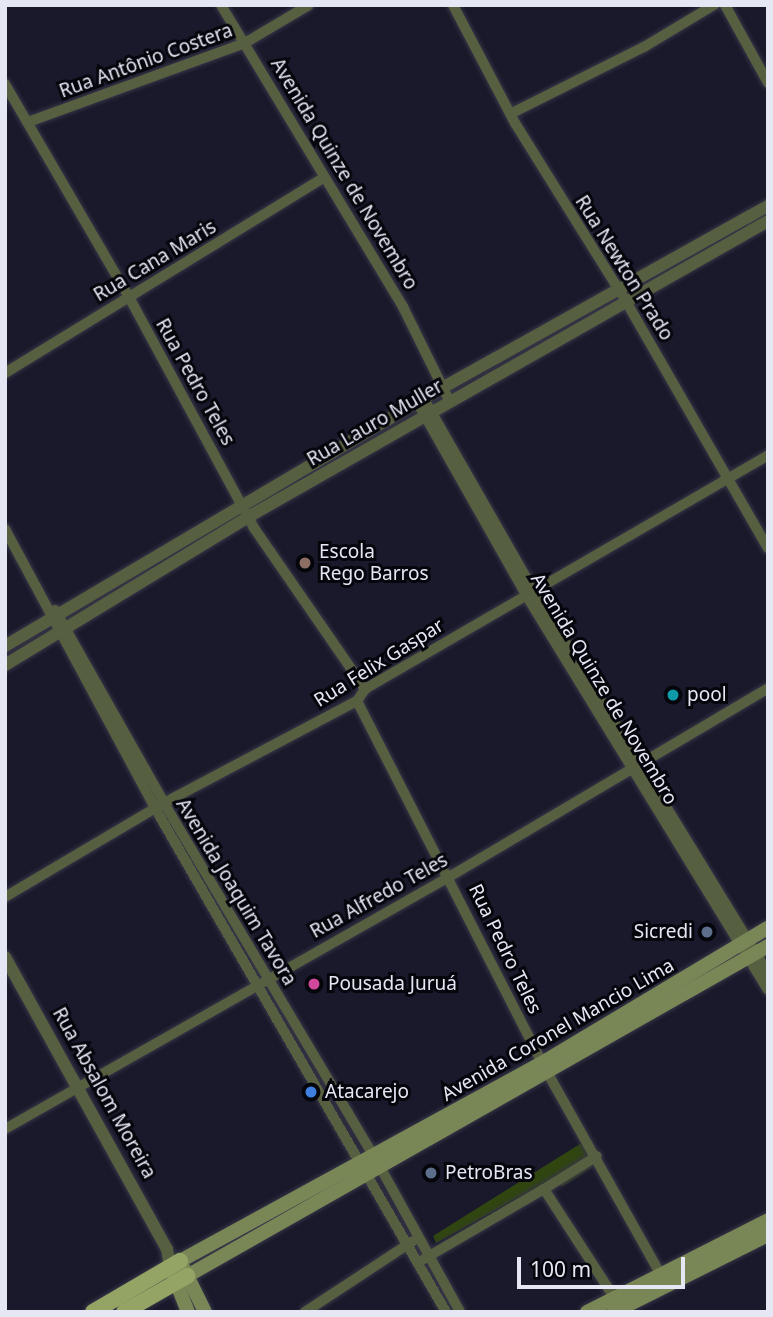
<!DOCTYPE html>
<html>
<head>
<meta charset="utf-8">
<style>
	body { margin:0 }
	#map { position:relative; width:773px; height:1317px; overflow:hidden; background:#19192b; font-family:"Noto Sans",sans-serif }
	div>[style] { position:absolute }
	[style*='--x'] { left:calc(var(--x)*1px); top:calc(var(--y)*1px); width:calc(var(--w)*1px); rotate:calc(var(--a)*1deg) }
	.green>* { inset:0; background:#314511 }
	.roads { filter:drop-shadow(0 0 2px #363647) drop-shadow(0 0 2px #363647) }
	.minor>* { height:10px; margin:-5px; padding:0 5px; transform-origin:5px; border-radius:5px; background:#575f41 }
	.tertiary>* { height:12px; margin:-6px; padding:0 6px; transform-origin:6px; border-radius:6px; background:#575f41 }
	.secondary>* { height:14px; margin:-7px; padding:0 7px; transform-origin:7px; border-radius:7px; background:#798656 }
	.primary>* { height:16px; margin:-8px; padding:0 8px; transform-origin:8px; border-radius:8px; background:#93a465 }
	.dots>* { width:19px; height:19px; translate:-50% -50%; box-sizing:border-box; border:4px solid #05050c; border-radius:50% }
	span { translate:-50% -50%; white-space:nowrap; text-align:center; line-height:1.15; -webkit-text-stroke:6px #05050c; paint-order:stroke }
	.street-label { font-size:19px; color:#e6e7f4 }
	.poi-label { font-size:19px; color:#e6e7f4 }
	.left { translate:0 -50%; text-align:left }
	.right { translate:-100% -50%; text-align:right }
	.frame { position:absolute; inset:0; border:7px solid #e6e7f4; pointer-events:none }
	.scale { position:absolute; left:517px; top:1257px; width:168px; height:32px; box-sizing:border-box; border:4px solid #e6e7f4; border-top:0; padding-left:9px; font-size:21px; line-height:24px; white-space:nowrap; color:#e6e7f4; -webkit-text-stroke:5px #05050c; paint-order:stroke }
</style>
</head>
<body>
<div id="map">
	<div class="green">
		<div style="clip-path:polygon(583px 1142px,597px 1164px,563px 1186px,544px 1183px,436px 1243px,433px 1236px)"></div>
	</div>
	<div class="roads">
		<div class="minor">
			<div style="--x:221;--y:5;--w:353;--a:58.9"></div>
			<div style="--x:403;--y:307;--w:106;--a:63.7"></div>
			<div style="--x:453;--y:5;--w:133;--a:62.3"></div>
			<div style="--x:515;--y:123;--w:212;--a:58.1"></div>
			<div style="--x:627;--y:303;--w:283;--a:60.1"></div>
			<div style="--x:725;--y:5;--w:89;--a:61.1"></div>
			<div style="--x:5;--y:84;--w:246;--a:59.8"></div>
			<div style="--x:129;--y:297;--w:263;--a:61.6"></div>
			<div style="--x:254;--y:528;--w:196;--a:55.4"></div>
			<div style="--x:510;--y:114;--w:150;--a:-26.6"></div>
			<div style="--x:644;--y:47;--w:82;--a:-31"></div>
			<div style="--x:28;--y:122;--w:231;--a:-20"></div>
			<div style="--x:245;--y:43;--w:74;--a:-30.7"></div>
			<div style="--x:5;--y:373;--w:373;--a:-31.5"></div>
			<div style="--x:424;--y:399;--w:221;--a:60.2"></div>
			<div style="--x:534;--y:591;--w:448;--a:58.5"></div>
			<div style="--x:417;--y:402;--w:222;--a:60.5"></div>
			<div style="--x:526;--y:595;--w:463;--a:58.5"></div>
			<div style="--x:5;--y:529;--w:317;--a:61.7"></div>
			<div style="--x:155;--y:808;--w:582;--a:60"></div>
			<div style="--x:55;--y:610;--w:222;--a:60.5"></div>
			<div style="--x:164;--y:803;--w:421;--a:59.3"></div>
			<div style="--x:379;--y:1165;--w:168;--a:61.1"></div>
			<div style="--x:357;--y:701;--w:407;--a:62.9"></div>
			<div style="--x:542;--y:1063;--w:245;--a:60.7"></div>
			<div style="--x:5;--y:897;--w:185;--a:-30.6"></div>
			<div style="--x:164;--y:803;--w:218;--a:-27.9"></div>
			<div style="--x:357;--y:701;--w:14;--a:-56"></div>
			<div style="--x:365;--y:689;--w:466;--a:-30.1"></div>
			<div style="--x:5;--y:1129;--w:511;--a:-29.58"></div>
			<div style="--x:449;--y:877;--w:371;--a:-30.6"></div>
			<div style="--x:544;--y:1189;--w:62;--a:-31.9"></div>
			<div style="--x:424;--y:1259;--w:139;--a:-30.3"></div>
			<div style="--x:544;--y:1189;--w:129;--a:57.1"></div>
			<div style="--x:305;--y:1312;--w:129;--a:-33.3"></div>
		</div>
		<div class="tertiary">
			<div style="--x:5;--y:646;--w:479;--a:-30.6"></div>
			<div style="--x:417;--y:402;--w:402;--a:-29.2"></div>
			<div style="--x:5;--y:665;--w:285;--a:-31.3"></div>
			<div style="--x:248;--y:517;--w:598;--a:-29.65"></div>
			<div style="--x:5;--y:957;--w:334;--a:61"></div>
			<div style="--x:167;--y:1249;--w:18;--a:81"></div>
		</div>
		<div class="secondary">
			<div style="--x:173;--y:1274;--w:41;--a:68.5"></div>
			<div style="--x:187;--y:1276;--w:668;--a:-29.6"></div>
			<div style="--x:205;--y:1312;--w:57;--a:-116.1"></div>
			<div style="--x:180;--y:1261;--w:413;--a:-28.7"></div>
			<div style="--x:542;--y:1063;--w:263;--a:-30.9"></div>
			<div style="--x:587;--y:1312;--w:203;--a:-26.9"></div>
			<div style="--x:614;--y:1312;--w:172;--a:-26.6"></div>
		</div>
		<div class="primary">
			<div style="--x:93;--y:1312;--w:101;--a:-30.4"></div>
			<div style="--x:124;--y:1312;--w:73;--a:-29.7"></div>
		</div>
	</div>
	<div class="dots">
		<div style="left:305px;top:563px;background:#8d6e63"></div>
		<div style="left:673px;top:695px;background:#0f9aa8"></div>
		<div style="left:707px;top:932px;background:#5c6f8a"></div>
		<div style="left:314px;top:984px;background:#d1479c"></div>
		<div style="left:311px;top:1092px;background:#3f7fe0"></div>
		<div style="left:431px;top:1173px;background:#5c6f8a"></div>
	</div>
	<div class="street-label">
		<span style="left:146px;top:61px;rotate:-20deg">Rua Antônio Costera</span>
		<span style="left:344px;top:174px;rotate:59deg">Avenida Quinze de Novembro</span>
		<span style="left:155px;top:261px;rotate:-31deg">Rua Cana Maris</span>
		<span style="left:624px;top:268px;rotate:58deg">Rua Newton Prado</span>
		<span style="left:195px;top:382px;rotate:61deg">Rua Pedro Teles</span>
		<span style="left:375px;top:423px;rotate:-30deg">Rua Lauro Muller</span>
		<span style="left:379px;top:663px;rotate:-32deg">Rua Felix Gaspar</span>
		<span style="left:604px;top:689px;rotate:59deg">Avenida Quinze de Novembro</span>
		<span style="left:236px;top:892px;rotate:59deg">Avenida Joaquim Tavora</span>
		<span style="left:379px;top:896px;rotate:-29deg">Rua Alfredo Teles</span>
		<span style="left:505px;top:949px;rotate:64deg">Rua Pedro Teles</span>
		<span style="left:558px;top:1030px;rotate:-30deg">Avenida Coronel Mancio Lima</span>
		<span style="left:104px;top:1093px;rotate:61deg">Rua Absalom Moreira</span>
	</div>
	<div class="poi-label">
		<span class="left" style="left:319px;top:563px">Escola<br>Rego Barros</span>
		<span class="left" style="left:687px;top:695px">pool</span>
		<span class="right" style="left:693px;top:932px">Sicredi</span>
		<span class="left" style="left:328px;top:984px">Pousada Juruá</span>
		<span class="left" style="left:325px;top:1092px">Atacarejo</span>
		<span class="left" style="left:445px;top:1173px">PetroBras</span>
	</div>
	<div class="frame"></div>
	<div class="scale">100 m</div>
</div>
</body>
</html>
